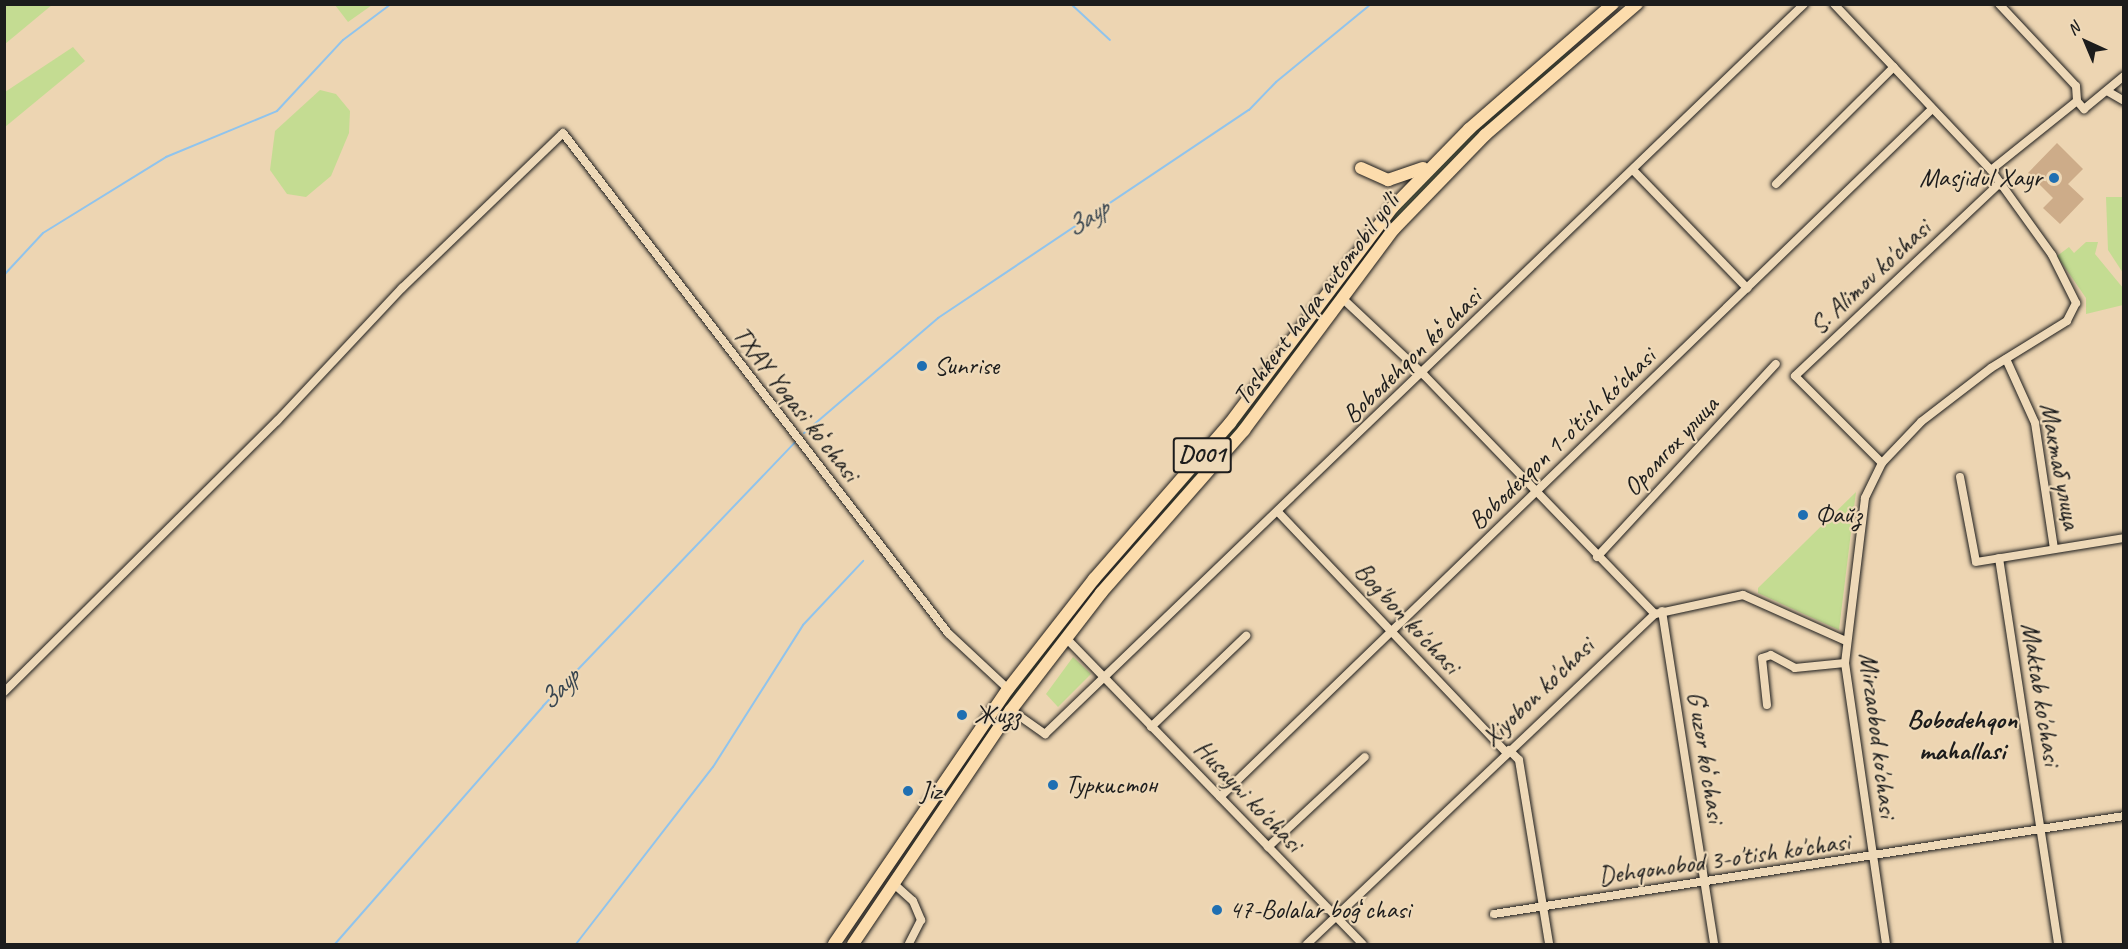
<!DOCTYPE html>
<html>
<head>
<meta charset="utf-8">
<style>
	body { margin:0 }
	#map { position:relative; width:2128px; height:949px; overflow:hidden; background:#edd5b2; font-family:Caveat,sans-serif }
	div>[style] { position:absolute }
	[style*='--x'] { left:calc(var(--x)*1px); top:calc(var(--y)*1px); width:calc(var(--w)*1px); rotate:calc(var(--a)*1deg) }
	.green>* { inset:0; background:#c4dc92 }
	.stream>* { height:2px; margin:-1px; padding:0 1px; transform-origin:1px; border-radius:1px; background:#90c4ed }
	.building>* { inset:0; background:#cdac89 }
	.roads { filter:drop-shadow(0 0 2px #1c1c1c) drop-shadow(0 0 2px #1c1c1c) }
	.minor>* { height:8px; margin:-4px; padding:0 4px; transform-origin:4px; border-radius:4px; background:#eed9b8 }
	.highway>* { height:12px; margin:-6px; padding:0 6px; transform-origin:6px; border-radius:6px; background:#fcdcac }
	.dots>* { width:16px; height:16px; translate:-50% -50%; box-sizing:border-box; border:3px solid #eed9b8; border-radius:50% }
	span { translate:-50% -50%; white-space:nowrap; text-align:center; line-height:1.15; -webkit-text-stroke:4.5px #eed9b8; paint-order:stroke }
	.shield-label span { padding:2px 4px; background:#eed9b8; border:2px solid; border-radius:4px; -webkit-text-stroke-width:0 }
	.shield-label { font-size:24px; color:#1c1c1c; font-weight:700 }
	.poi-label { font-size:26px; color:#1c1c1c }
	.right { translate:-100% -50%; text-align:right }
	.left { translate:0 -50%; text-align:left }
	.street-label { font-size:26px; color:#1c1c1c }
	.water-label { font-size:27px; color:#394650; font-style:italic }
	.neighbourhood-label { font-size:27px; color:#1c1c1c; font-weight:700 }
	.frame { position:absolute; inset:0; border:6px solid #1c1c1c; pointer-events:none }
	.north { position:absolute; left:2056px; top:12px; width:60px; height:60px; -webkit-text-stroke:4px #eed9b8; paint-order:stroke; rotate:316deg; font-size:16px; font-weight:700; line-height:24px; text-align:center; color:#1c1c1c }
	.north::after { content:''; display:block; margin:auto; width:21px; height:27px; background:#1c1c1c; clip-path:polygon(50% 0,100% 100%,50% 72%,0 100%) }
</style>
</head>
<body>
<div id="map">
	<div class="green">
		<div style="clip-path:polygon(5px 4px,52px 4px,52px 5px,5px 44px)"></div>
		<div style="clip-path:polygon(335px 5px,372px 5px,348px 22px)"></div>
		<div style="clip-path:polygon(73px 47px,85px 61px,5px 127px,5px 92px)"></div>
		<div style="clip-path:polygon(1568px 51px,1572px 55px,1456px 156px,1404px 212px,1253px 413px,1165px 515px,1161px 512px,1249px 409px,1400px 208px,1452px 151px)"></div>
		<div style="clip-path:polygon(320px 90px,336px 94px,350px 111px,349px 133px,331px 176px,306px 197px,287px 194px,270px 170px,275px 131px)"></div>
		<div style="clip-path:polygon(2106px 197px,2123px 197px,2123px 273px,2108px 250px)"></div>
		<div style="clip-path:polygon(2086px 242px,2098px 242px,2095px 254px,2123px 288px,2123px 305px,2086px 314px,2086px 298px,2057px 256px,2069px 247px,2074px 253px)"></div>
		<div style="clip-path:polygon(1856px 492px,1839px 630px,1758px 593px,1758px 588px)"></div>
		<div style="clip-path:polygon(1150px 524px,1153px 527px,897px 867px,1021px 681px)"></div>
		<div style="clip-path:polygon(1073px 657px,1091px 674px,1058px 707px,1046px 694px)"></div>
	</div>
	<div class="stream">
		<div style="--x:1071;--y:4;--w:53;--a:42.7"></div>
		<div style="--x:4;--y:275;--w:57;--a:-47.1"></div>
		<div style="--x:43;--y:233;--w:145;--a:-31.7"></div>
		<div style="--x:166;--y:157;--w:120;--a:-22.5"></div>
		<div style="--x:277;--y:111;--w:97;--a:-47.1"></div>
		<div style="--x:343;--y:40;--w:60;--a:-36.9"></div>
		<div style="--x:804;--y:433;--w:177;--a:-40.6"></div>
		<div style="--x:938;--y:318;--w:374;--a:-33.8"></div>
		<div style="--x:1249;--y:110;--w:39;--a:-46"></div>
		<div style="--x:1276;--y:82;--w:123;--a:-39.4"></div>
		<div style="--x:335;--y:944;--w:316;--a:-48.8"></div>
		<div style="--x:543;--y:706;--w:364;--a:-46.3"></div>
		<div style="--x:576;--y:944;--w:224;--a:-52.3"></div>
		<div style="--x:713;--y:767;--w:168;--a:-57.6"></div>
		<div style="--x:803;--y:625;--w:88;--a:-46.8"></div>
	</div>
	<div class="building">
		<div style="clip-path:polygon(2057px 143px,2083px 169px,2068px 184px,2084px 199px,2060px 224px,2043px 208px,2053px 198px,2028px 173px)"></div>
	</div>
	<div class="roads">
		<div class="minor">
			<div style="--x:1834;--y:4;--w:228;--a:46.6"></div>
			<div style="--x:1991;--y:170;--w:105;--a:54.3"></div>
			<div style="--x:2052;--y:255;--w:54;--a:63.4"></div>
			<div style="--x:2076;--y:303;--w:20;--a:117"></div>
			<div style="--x:2067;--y:321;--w:89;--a:148.3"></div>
			<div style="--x:1991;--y:368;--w:88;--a:142.4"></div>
			<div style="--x:1921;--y:422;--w:57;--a:133.6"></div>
			<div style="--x:1882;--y:463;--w:39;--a:116"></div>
			<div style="--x:1865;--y:498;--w:166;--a:96.9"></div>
			<div style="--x:1845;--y:663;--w:284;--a:81.7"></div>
			<div style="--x:1999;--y:4;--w:112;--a:46.8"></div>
			<div style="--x:2076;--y:86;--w:15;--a:86"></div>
			<div style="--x:2107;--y:91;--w:20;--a:30"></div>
			<div style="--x:1991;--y:170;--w:110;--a:-38.7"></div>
			<div style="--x:2077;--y:101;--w:11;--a:49"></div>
			<div style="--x:2084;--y:109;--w:52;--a:-39.5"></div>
			<div style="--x:1634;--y:171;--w:163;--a:46"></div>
			<div style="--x:1776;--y:184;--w:166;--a:-44.8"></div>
			<div style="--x:1342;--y:298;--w:112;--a:43.2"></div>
			<div style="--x:1424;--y:375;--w:332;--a:46"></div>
			<div style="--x:2006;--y:359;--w:70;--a:65.6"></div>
			<div style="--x:2035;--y:423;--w:127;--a:81.4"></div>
			<div style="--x:1882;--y:463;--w:123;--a:-135"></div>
			<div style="--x:1795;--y:376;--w:282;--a:-43.3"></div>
			<div style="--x:1960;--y:477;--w:86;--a:79.3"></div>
			<div style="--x:1976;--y:562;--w:150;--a:-9.2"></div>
			<div style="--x:1278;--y:512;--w:331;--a:46.5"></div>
			<div style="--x:1597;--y:557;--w:263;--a:-47.2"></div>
			<div style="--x:1999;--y:558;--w:390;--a:81.3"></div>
			<div style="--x:1662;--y:611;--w:337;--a:81.1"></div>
			<div style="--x:1066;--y:638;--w:426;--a:45.9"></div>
			<div style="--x:4;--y:692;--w:385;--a:-44.8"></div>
			<div style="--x:277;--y:421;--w:183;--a:-46.8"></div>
			<div style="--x:402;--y:288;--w:223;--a:-43.9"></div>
			<div style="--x:563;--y:133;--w:631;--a:52.4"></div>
			<div style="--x:948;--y:633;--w:82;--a:43"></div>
			<div style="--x:1767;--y:705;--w:47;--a:-96.1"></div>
			<div style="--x:1762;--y:658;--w:9;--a:-18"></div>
			<div style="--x:1771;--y:655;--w:27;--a:28"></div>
			<div style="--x:1795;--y:668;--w:50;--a:-5.7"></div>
			<div style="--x:1011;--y:710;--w:42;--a:35.2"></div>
			<div style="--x:1045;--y:734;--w:1053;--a:-43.88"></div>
			<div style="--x:1151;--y:727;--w:132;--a:-43.8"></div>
			<div style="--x:1509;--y:750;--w:14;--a:45"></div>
			<div style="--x:1519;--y:760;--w:186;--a:80.7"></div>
			<div style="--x:1220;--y:797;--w:990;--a:-44.02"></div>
			<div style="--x:1268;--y:847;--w:132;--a:-42.9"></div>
			<div style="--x:894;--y:884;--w:25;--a:42"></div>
			<div style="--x:913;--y:901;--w:21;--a:67"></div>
			<div style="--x:921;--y:920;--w:27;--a:117"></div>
			<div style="--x:1494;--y:914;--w:638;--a:-8.84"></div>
			<div style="--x:1307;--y:944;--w:480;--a:-43.5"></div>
			<div style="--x:1655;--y:614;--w:90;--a:-12.2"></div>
			<div style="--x:1743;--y:595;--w:113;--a:24.1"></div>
		</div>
		<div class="highway">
			<div style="--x:1361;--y:168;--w:30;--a:24"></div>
			<div style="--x:1388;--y:180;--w:37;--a:-19"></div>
			<div style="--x:834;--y:944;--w:309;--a:-55.7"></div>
			<div style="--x:1008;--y:689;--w:140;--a:-52"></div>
			<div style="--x:1094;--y:579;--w:207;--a:-48.9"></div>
			<div style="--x:1230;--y:423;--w:271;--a:-53"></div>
			<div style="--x:1393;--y:207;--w:109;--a:-45.7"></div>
			<div style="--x:1469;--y:129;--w:191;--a:-41"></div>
			<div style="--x:853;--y:944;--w:282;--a:-56"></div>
			<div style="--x:1011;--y:710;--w:148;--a:-52.4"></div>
			<div style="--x:1101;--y:593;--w:217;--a:-48.7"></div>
			<div style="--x:1244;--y:430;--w:251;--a:-53.3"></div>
			<div style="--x:1394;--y:229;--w:131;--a:-45.9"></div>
			<div style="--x:1485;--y:135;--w:201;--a:-40.8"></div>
		</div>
	</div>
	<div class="dots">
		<div style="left:2054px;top:178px;background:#1f6fb2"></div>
		<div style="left:922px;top:366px;background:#1f6fb2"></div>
		<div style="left:1803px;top:515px;background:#1f6fb2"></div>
		<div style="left:962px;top:715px;background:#1f6fb2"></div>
		<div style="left:1053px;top:785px;background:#1f6fb2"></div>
		<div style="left:908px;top:791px;background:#1f6fb2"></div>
		<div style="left:1217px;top:910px;background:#1f6fb2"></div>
	</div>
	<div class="shield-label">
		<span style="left:1202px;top:455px">D001</span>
	</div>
	<div class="poi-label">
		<span class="right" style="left:2042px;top:178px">Masjidul Xayr</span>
		<span class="left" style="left:934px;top:366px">Sunrise</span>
		<span class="left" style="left:1815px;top:515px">Файз</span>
		<span class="left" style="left:974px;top:715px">Жизз</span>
		<span class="left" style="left:1065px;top:785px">Туркистон</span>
		<span class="left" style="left:920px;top:791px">Jiz</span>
		<span class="left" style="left:1229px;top:910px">47-Bolalar bogʻchasi</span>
	</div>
	<div class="street-label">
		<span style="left:1870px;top:277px;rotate:-43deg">S. Alimov ko'chasi</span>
		<span style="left:1316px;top:299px;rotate:-53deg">Toshkent halqa avtomobil yo'li</span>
		<span style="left:1412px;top:356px;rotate:-44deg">Bobodehqon koʻchasi</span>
		<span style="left:796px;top:404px;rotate:52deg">TXAY Yoqasi koʻchasi</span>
		<span style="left:1562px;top:439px;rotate:-44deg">Bobodexqon 1-o'tish ko'chasi</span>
		<span style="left:1671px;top:446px;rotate:-47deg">Оромгох улица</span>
		<span style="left:2060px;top:466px;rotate:79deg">Мактаб улица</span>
		<span style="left:1407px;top:618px;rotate:47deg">Bog'bon ko'chasi</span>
		<span style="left:1538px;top:692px;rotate:-44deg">Xiyobon ko'chasi</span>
		<span style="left:2041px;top:694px;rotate:81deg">Maktab ko'chasi</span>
		<span style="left:1878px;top:735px;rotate:83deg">Mirzaobod ko'chasi</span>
		<span style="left:1706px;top:757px;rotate:81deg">Gʻuzor koʻchasi</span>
		<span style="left:1248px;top:796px;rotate:46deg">Husayni ko'chasi</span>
		<span style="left:1724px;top:859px;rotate:-8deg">Dehqonobod 3-o'tish ko'chasi</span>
	</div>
	<div class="water-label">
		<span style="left:1087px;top:218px;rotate:-34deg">Заур</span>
		<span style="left:559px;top:689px;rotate:-47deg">Заур</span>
	</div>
	<div class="neighbourhood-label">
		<span style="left:1962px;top:735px">Bobodehqon<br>mahallasi</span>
	</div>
	<div class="frame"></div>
	<div class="north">N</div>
</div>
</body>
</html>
